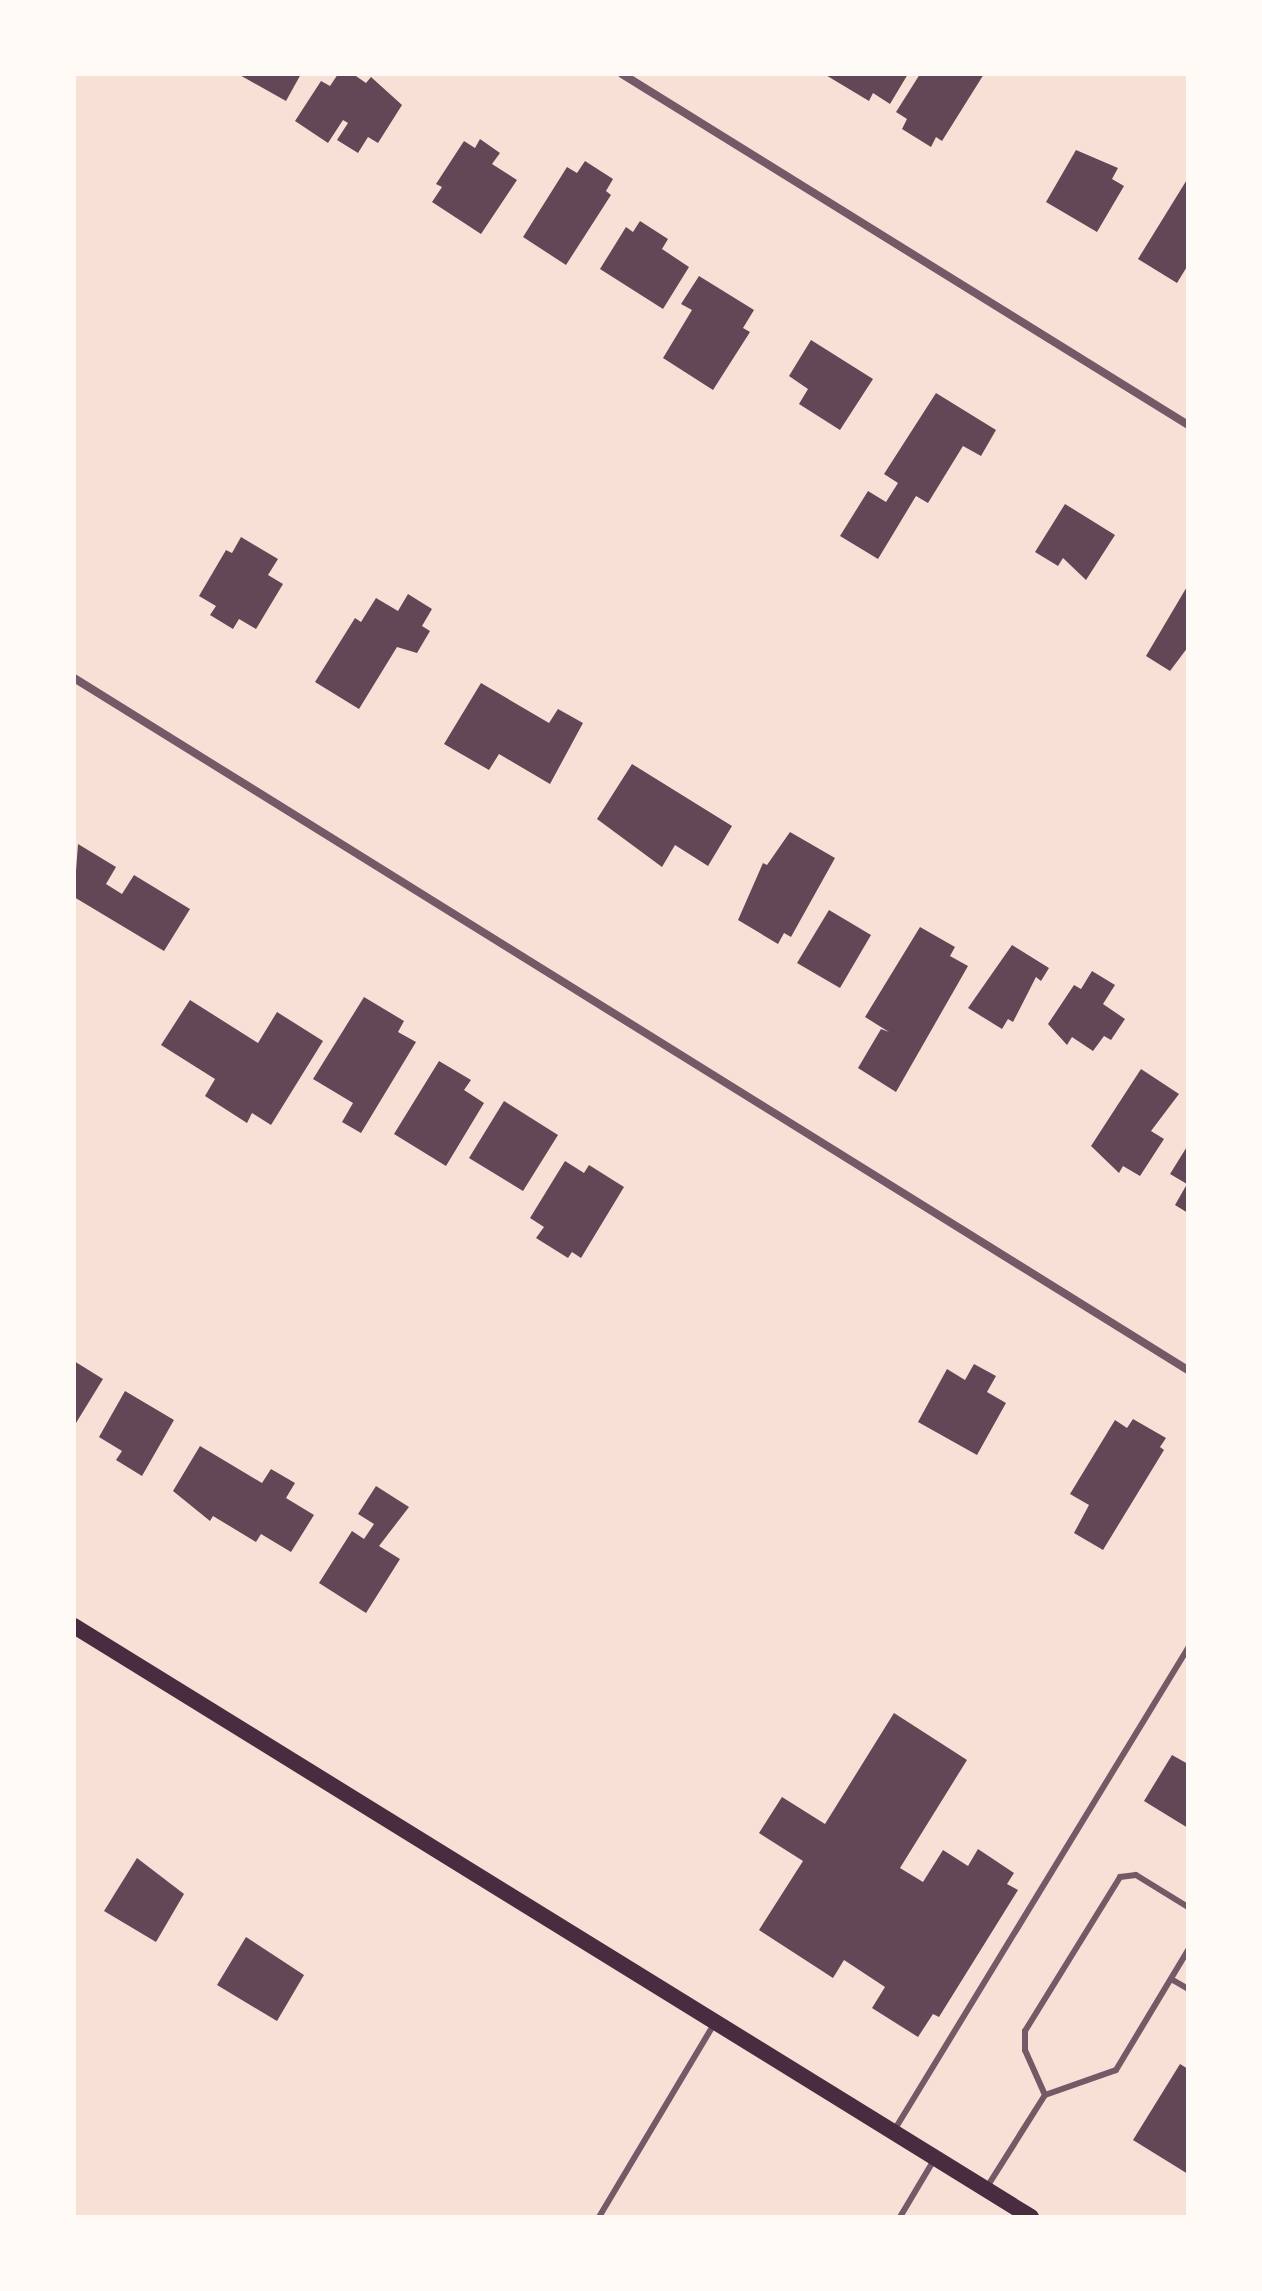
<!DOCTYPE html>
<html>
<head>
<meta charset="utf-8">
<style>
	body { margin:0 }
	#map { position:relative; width:1262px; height:2291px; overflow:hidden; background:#f7e1d7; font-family:Inter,sans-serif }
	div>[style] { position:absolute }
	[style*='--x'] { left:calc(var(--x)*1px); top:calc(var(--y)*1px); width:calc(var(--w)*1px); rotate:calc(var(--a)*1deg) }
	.building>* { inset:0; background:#644757 }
	.service>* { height:6px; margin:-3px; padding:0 3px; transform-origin:3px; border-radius:3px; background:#755966 }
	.minor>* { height:8px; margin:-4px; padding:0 4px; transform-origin:4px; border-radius:4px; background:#755966 }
	.secondary>* { height:16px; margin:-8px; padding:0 8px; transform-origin:8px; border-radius:8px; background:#4a2c40 }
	span { translate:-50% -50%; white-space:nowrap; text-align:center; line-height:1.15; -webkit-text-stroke:8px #fffaf5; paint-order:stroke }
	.frame { position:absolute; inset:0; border:76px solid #fffaf5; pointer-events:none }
</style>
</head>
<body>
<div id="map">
	<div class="building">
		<div style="clip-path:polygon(238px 74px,301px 74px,286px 101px)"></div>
		<div style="clip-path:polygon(338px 74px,353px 74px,366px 83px,371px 77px,402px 105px,378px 143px,368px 137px,358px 153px,337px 140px,348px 123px,343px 120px,328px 143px,295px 121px,321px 81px,330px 86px)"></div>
		<div style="clip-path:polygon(824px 74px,908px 74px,890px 104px,873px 93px,869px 101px)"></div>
		<div style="clip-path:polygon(920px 74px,984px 74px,942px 141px,936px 137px,931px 147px,902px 129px,907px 119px,896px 112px)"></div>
		<div style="clip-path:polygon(480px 139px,500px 153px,492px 164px,517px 180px,481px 234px,432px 202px,442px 187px,436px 184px,464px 141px,475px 148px)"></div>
		<div style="clip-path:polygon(1076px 150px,1118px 168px,1112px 179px,1124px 186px,1097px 232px,1046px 202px)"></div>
		<div style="clip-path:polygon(585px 161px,613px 179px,606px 191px,611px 195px,566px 265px,523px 237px,567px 167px,577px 173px)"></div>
		<div style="clip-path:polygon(1188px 178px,1188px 265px,1177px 283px,1138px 259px)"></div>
		<div style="clip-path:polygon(640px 221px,668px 239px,662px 249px,689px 267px,663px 309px,600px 269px,626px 227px,633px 232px)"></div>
		<div style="clip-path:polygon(699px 276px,754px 310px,743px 328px,750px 332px,713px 390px,663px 358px,692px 310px,681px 304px)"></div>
		<div style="clip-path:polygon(811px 340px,873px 379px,840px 430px,799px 404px,808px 389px,789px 376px)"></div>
		<div style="clip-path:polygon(936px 393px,996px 430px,981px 456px,963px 446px,928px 503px,916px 496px,878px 559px,840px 536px,868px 491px,886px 502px,898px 483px,884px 474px)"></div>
		<div style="clip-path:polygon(1065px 504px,1115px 535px,1086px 580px,1063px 558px,1058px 566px,1035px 552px)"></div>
		<div style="clip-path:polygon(241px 537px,278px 559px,268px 575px,283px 584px,256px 629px,239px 619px,233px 629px,210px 615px,216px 606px,199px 596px,226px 550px,232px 553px)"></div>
		<div style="clip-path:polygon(1188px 585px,1188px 647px,1170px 671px,1146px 656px)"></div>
		<div style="clip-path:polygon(408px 594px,432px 609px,422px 626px,430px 631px,417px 653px,397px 647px,359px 709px,315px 682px,355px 618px,361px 622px,376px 598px,398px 611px)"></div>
		<div style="clip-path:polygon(481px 683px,549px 723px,558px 709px,583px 723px,550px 784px,499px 754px,489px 770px,444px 744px)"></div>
		<div style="clip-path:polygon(632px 764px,732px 826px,708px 866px,675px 845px,662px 867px,597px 819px)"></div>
		<div style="clip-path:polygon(790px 832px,835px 858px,791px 937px,784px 933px,778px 944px,738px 920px,763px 863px,767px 865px)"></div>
		<div style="clip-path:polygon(78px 844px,116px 867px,106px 884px,122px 894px,134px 875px,190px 909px,164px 951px,74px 897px)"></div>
		<div style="clip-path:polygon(829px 910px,871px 935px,840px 988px,797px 963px)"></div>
		<div style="clip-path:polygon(920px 927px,955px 947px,950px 956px,968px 966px,896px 1092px,858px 1068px,881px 1029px,889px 1032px,865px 1017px)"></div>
		<div style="clip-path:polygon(1012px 945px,1049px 968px,1041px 981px,1036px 977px,1013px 1022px,1008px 1019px,1002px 1029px,968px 1008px)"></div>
		<div style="clip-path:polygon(1092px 971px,1115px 985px,1103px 1004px,1125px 1019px,1111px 1040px,1104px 1036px,1093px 1051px,1072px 1037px,1067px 1045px,1048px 1024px,1074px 985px,1081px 989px)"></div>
		<div style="clip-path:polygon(364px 997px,404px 1021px,398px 1032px,416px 1042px,361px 1133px,342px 1122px,353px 1103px,313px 1079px)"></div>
		<div style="clip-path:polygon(190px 1000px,258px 1043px,277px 1012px,323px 1041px,271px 1125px,252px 1113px,247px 1123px,205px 1096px,215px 1079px,161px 1045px)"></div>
		<div style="clip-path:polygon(439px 1061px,471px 1080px,464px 1090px,484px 1103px,446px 1166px,394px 1134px)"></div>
		<div style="clip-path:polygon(1141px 1069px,1179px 1094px,1151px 1131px,1164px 1139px,1140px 1176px,1123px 1166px,1119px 1173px,1091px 1146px)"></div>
		<div style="clip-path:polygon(504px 1101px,558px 1135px,523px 1191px,469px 1158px)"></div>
		<div style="clip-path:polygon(1188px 1145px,1188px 1213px,1175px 1205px,1187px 1184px,1170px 1174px)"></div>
		<div style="clip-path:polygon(565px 1161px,584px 1173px,589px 1165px,624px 1187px,581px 1258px,572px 1252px,568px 1258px,536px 1238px,544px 1227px,530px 1218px)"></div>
		<div style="clip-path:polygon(74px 1361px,103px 1379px,76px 1423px,74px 1421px)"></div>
		<div style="clip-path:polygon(974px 1364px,996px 1376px,987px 1392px,1006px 1403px,977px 1455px,918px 1422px,947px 1369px,965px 1380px)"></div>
		<div style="clip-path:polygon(125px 1391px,174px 1420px,142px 1476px,116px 1460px,122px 1451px,99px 1437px)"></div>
		<div style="clip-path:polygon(1133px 1419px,1166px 1438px,1160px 1447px,1164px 1450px,1103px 1550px,1074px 1533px,1089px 1505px,1070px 1494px,1115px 1420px,1127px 1428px)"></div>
		<div style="clip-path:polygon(200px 1446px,262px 1483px,271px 1469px,295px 1483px,286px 1498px,314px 1515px,291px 1552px,261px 1534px,256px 1542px,213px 1516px,210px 1521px,173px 1491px)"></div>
		<div style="clip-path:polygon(376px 1486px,409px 1507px,379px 1546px,400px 1559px,366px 1613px,319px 1583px,352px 1531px,364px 1539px,374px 1524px,358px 1514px)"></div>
		<div style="clip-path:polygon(894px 1713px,967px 1760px,900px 1868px,923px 1882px,943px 1850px,968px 1866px,978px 1849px,1014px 1873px,1007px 1884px,1018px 1890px,939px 2017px,933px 2014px,918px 2037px,872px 2008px,885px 1987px,844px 1960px,833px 1978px,759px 1930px,803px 1861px,759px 1833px,782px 1797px,825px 1824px)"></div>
		<div style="clip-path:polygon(1172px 1755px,1188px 1764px,1188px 1828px,1144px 1801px)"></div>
		<div style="clip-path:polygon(137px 1858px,184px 1894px,156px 1942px,104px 1911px)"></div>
		<div style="clip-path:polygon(246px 1937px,304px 1975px,277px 2021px,217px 1985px)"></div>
		<div style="clip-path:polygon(1180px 2064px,1188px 2069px,1188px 2174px,1133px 2140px)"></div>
	</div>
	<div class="service">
		<div style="--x:1171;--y:1979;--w:20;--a:30"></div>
		<div style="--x:1045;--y:2095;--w:49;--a:-114"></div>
		<div style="--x:1025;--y:2050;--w:19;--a:-90"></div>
		<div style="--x:1025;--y:2031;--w:181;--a:-58.3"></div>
		<div style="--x:1120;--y:1877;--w:16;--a:-7"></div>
		<div style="--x:1136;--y:1875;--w:61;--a:31.6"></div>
		<div style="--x:895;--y:2129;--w:563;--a:-58.65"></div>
		<div style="--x:987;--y:2187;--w:109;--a:-57.8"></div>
		<div style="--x:1045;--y:2095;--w:75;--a:-19.4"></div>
		<div style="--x:1116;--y:2070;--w:140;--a:-59"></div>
		<div style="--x:599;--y:2217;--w:225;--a:-59.2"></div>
		<div style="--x:900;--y:2217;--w:69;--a:-59.3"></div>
	</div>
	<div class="minor">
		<div style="--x:622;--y:74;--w:666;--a:31.8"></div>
		<div style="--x:74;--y:678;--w:1311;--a:31.85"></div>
	</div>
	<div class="secondary">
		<div style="--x:74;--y:1626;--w:1125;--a:31.7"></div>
	</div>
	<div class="frame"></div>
</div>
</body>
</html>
